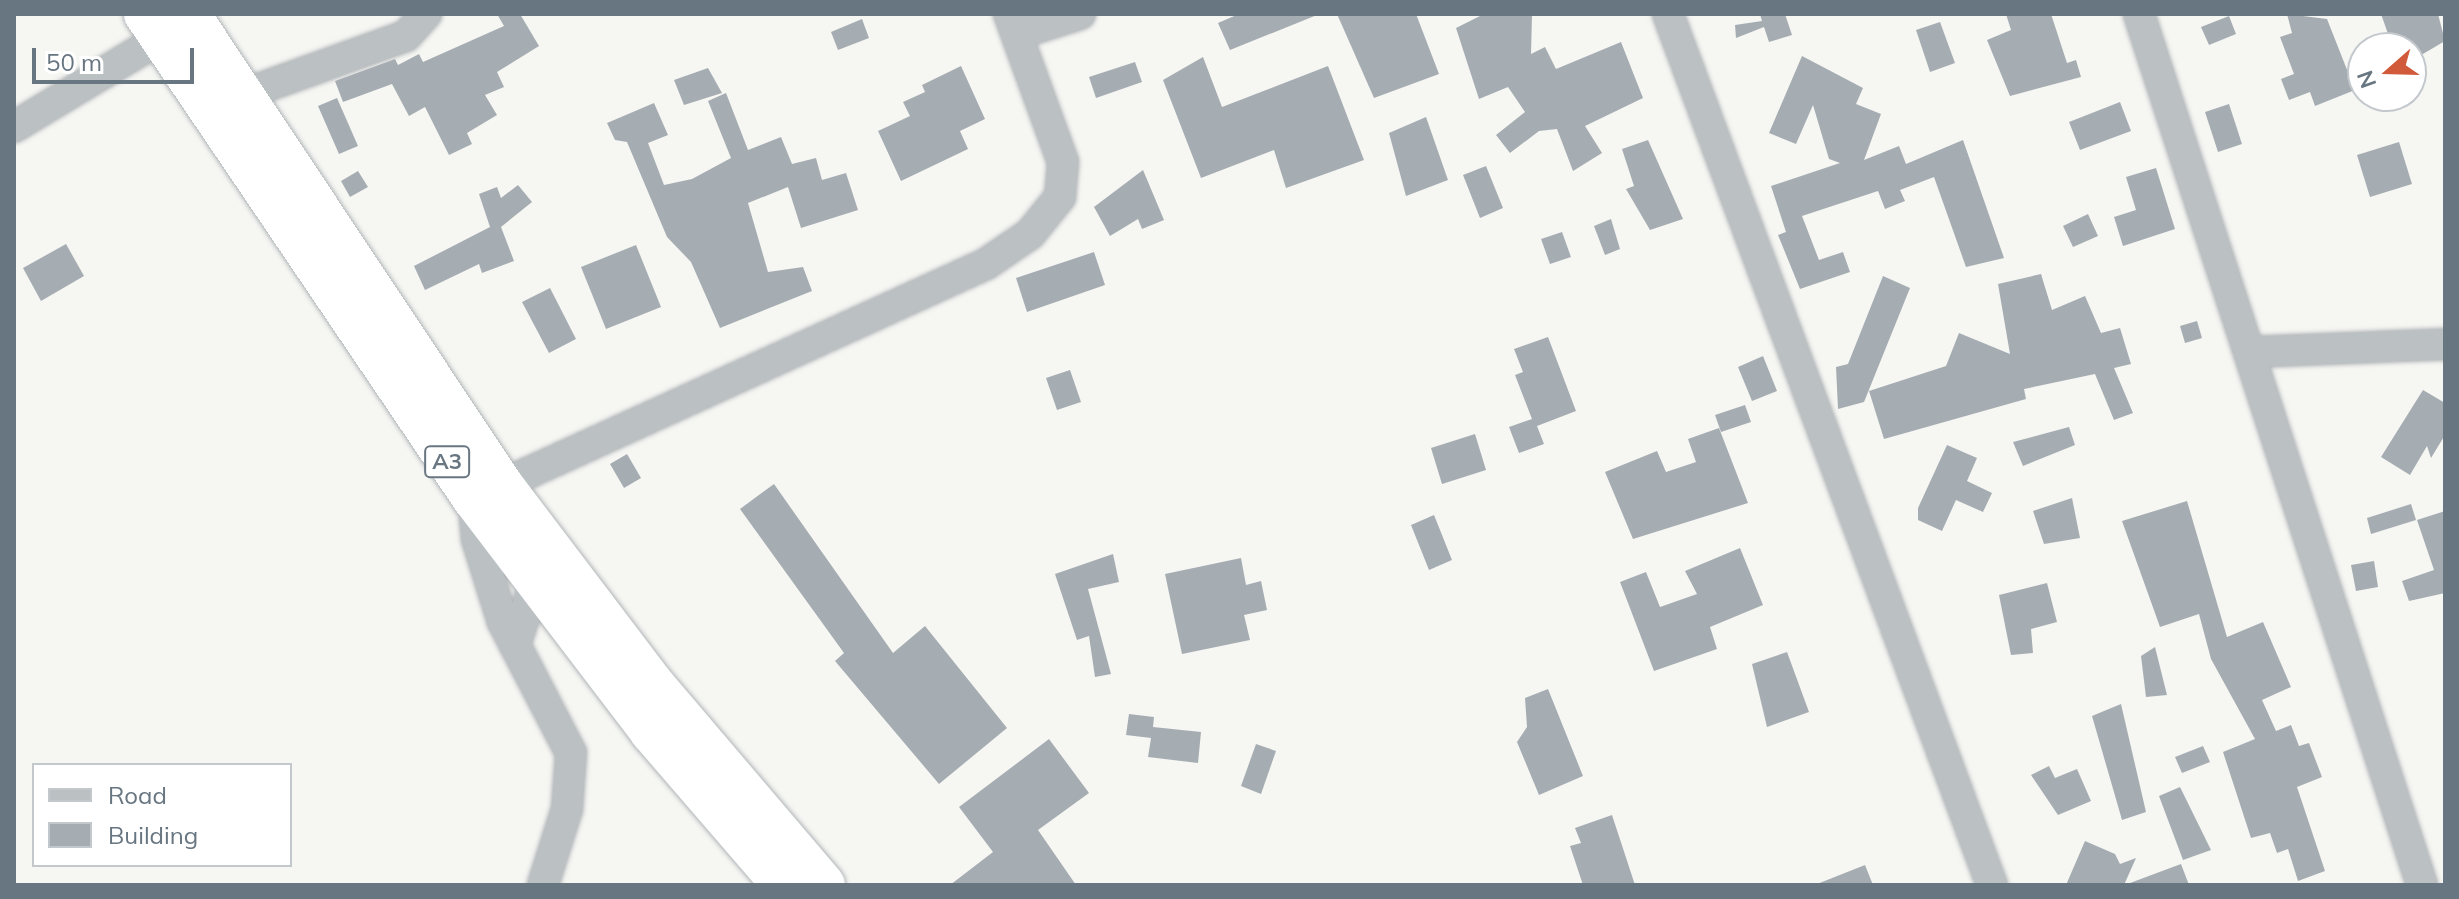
<!DOCTYPE html>
<html>
<head>
<meta charset="utf-8">
<style>
	body { margin:0 }
	#map { position:relative; width:2459px; height:899px; overflow:hidden; background:#f6f6f3; font-family:Mulish,sans-serif }
	div>[style] { position:absolute }
	[style*='--x'] { left:calc(var(--x)*1px); top:calc(var(--y)*1px); width:calc(var(--w)*1px); rotate:calc(var(--a)*1deg) }
	.building>* { inset:0; background:#a6adb2 }
	.roads { filter:drop-shadow(0 0 2px #b1b5b8) drop-shadow(0 0 2px #b1b5b8) }
	.minor>* { height:30px; margin:-15px; padding:0 15px; transform-origin:15px; border-radius:15px; background:#bbc0c3 }
	.highway>* { height:42px; margin:-21px; padding:0 21px; transform-origin:21px; border-radius:21px; background:#fff }
	span { translate:-50% -50%; white-space:nowrap; text-align:center; line-height:1.15; -webkit-text-stroke:8px #fff; paint-order:stroke }
	.shield-label span { padding:2px 6px; background:#fff; border:2px solid; border-radius:6px; -webkit-text-stroke-width:0 }
	.shield-label { font-size:22px; color:#687681; font-weight:700 }
	.frame { position:absolute; inset:0; border:16px solid #687681; pointer-events:none }
	.legend { position:absolute; left:32px; top:763px; width:260px; height:104px; box-sizing:border-box; background:#fff; border:2px solid #c3c8cd; margin:0; padding:10px 14px; list-style:none; font-size:24px; color:#687681 }
	.legend li { display:flex; align-items:center; gap:16px; height:40px }
	.legend b { width:40px; border:2px solid #c3c8cd }
	.north { position:absolute; left:2347px; top:32px; width:80px; height:80px; box-sizing:border-box; background:#fff; border:2px solid #c3c8cd; border-radius:50%; rotate:250deg; font-size:22px; font-weight:700; line-height:32px; text-align:center; color:#687681 }
	.north::after { content:''; display:block; margin:auto; width:28px; height:36px; background:#d05a39; clip-path:polygon(50% 0,100% 100%,50% 72%,0 100%) }
	.scale { position:absolute; left:32px; top:48px; width:162px; height:36px; box-sizing:border-box; border:4px solid #687681; border-top:0; padding-left:10px; font-size:24px; line-height:28px; white-space:nowrap; color:#687681; -webkit-text-stroke:6px #fff; paint-order:stroke }
</style>
</head>
<body>
<div id="map">
	<div class="building">
		<div style="clip-path:polygon(497px 14px,520px 14px,539px 46px,497px 72px,504px 87px,485px 95px,497px 115px,467px 133px,472px 144px,449px 155px,425px 107px,409px 116px,392px 84px,343px 102px,335px 81px,395px 59px,398px 65px,419px 54px,423px 62px,504px 26px)"></div>
		<div style="clip-path:polygon(1239px 14px,1317px 14px,1317px 15px,1230px 50px,1218px 23px)"></div>
		<div style="clip-path:polygon(1337px 14px,1416px 14px,1439px 74px,1374px 98px)"></div>
		<div style="clip-path:polygon(1484px 14px,1532px 15px,1531px 54px,1545px 47px,1556px 69px,1621px 42px,1643px 98px,1585px 126px,1602px 153px,1573px 171px,1557px 129px,1539px 131px,1510px 153px,1496px 135px,1525px 112px,1508px 87px,1479px 99px,1456px 28px)"></div>
		<div style="clip-path:polygon(1760px 14px,1785px 14px,1792px 35px,1769px 42px,1764px 27px,1736px 38px,1735px 25px,1762px 21px)"></div>
		<div style="clip-path:polygon(2006px 14px,2051px 14px,2067px 63px,2076px 60px,2081px 77px,2010px 96px,1987px 40px,2011px 30px)"></div>
		<div style="clip-path:polygon(2287px 14px,2327px 19px,2355px 90px,2315px 106px,2310px 92px,2289px 100px,2281px 79px,2294px 74px,2280px 37px,2292px 33px)"></div>
		<div style="clip-path:polygon(2381px 14px,2438px 14px,2445px 41px,2411px 61px,2411px 48px,2393px 48px)"></div>
		<div style="clip-path:polygon(2229px 16px,2236px 34px,2209px 45px,2201px 27px)"></div>
		<div style="clip-path:polygon(862px 19px,869px 38px,838px 50px,831px 32px)"></div>
		<div style="clip-path:polygon(1940px 22px,1955px 63px,1930px 72px,1916px 30px)"></div>
		<div style="clip-path:polygon(1802px 56px,1863px 88px,1856px 104px,1881px 114px,1864px 160px,1899px 146px,1906px 164px,1963px 140px,2004px 258px,1966px 267px,1934px 177px,1900px 190px,1905px 201px,1885px 209px,1878px 191px,1802px 216px,1819px 260px,1843px 252px,1850px 272px,1800px 289px,1778px 235px,1786px 232px,1771px 186px,1840px 163px,1829px 159px,1813px 105px,1796px 144px,1769px 133px)"></div>
		<div style="clip-path:polygon(1203px 57px,1222px 107px,1328px 66px,1364px 160px,1286px 188px,1274px 150px,1201px 178px,1163px 80px)"></div>
		<div style="clip-path:polygon(1135px 62px,1142px 82px,1096px 98px,1089px 77px)"></div>
		<div style="clip-path:polygon(961px 66px,985px 119px,960px 131px,968px 149px,901px 181px,878px 131px,910px 116px,903px 102px,925px 92px,922px 85px)"></div>
		<div style="clip-path:polygon(708px 68px,722px 93px,684px 105px,674px 80px)"></div>
		<div style="clip-path:polygon(726px 93px,748px 150px,781px 137px,792px 164px,816px 158px,822px 180px,846px 173px,858px 210px,801px 228px,788px 187px,748px 203px,768px 272px,803px 267px,812px 291px,720px 328px,691px 262px,667px 237px,627px 142px,615px 140px,607px 123px,654px 103px,668px 135px,648px 143px,664px 185px,692px 179px,731px 158px,708px 101px)"></div>
		<div style="clip-path:polygon(337px 98px,358px 146px,339px 154px,318px 106px)"></div>
		<div style="clip-path:polygon(2120px 102px,2131px 131px,2080px 150px,2069px 122px)"></div>
		<div style="clip-path:polygon(2229px 104px,2242px 144px,2218px 152px,2205px 112px)"></div>
		<div style="clip-path:polygon(1426px 117px,1448px 180px,1406px 196px,1389px 133px)"></div>
		<div style="clip-path:polygon(1648px 140px,1683px 219px,1650px 230px,1626px 189px,1634px 186px,1622px 149px)"></div>
		<div style="clip-path:polygon(2399px 142px,2412px 184px,2370px 197px,2357px 155px)"></div>
		<div style="clip-path:polygon(1486px 166px,1503px 208px,1480px 218px,1463px 175px)"></div>
		<div style="clip-path:polygon(2156px 168px,2175px 229px,2123px 246px,2114px 217px,2136px 210px,2126px 177px)"></div>
		<div style="clip-path:polygon(1143px 170px,1164px 220px,1142px 229px,1138px 219px,1110px 236px,1094px 207px)"></div>
		<div style="clip-path:polygon(358px 171px,368px 187px,350px 197px,341px 181px)"></div>
		<div style="clip-path:polygon(518px 185px,532px 202px,501px 227px,514px 261px,482px 273px,479px 264px,425px 290px,414px 266px,490px 227px,479px 194px,497px 187px,501px 198px)"></div>
		<div style="clip-path:polygon(2088px 214px,2098px 236px,2073px 247px,2063px 226px)"></div>
		<div style="clip-path:polygon(1611px 219px,1620px 249px,1605px 255px,1594px 226px)"></div>
		<div style="clip-path:polygon(1562px 232px,1571px 257px,1550px 264px,1541px 239px)"></div>
		<div style="clip-path:polygon(66px 244px,84px 276px,41px 301px,23px 268px)"></div>
		<div style="clip-path:polygon(636px 245px,661px 307px,606px 329px,581px 267px)"></div>
		<div style="clip-path:polygon(1094px 252px,1105px 285px,1027px 312px,1016px 278px)"></div>
		<div style="clip-path:polygon(2041px 274px,2052px 310px,2085px 296px,2101px 333px,2120px 328px,2131px 364px,2114px 368px,2133px 413px,2114px 420px,2095px 374px,2024px 389px,2026px 399px,1884px 439px,1869px 391px,1946px 366px,1959px 333px,2010px 354px,1998px 284px)"></div>
		<div style="clip-path:polygon(1883px 276px,1910px 288px,1864px 402px,1838px 409px,1836px 367px,1848px 364px)"></div>
		<div style="clip-path:polygon(550px 288px,576px 339px,549px 353px,522px 302px)"></div>
		<div style="clip-path:polygon(2197px 321px,2202px 338px,2185px 343px,2180px 326px)"></div>
		<div style="clip-path:polygon(1548px 337px,1576px 411px,1537px 426px,1544px 444px,1519px 453px,1509px 427px,1532px 419px,1515px 375px,1523px 372px,1514px 349px)"></div>
		<div style="clip-path:polygon(1763px 356px,1777px 391px,1752px 401px,1738px 367px)"></div>
		<div style="clip-path:polygon(1070px 370px,1081px 402px,1057px 410px,1046px 378px)"></div>
		<div style="clip-path:polygon(2423px 390px,2445px 403px,2445px 435px,2431px 458px,2427px 446px,2410px 475px,2381px 457px)"></div>
		<div style="clip-path:polygon(1745px 405px,1751px 422px,1721px 432px,1715px 415px)"></div>
		<div style="clip-path:polygon(2069px 427px,2075px 445px,2023px 466px,2013px 442px)"></div>
		<div style="clip-path:polygon(1719px 428px,1748px 503px,1633px 539px,1605px 472px,1657px 451px,1666px 472px,1696px 462px,1688px 439px)"></div>
		<div style="clip-path:polygon(1475px 434px,1486px 470px,1442px 484px,1431px 448px)"></div>
		<div style="clip-path:polygon(1947px 445px,1977px 458px,1967px 481px,1992px 493px,1983px 512px,1956px 500px,1942px 531px,1918px 520px,1918px 508px)"></div>
		<div style="clip-path:polygon(627px 454px,641px 478px,624px 488px,610px 464px)"></div>
		<div style="clip-path:polygon(774px 484px,893px 653px,925px 626px,1007px 728px,939px 784px,835px 661px,844px 653px,740px 509px)"></div>
		<div style="clip-path:polygon(2072px 498px,2080px 538px,2044px 544px,2033px 511px)"></div>
		<div style="clip-path:polygon(2187px 501px,2227px 637px,2263px 622px,2291px 687px,2262px 700px,2276px 731px,2291px 725px,2299px 746px,2309px 743px,2322px 777px,2297px 787px,2325px 871px,2298px 881px,2288px 849px,2277px 853px,2270px 833px,2251px 838px,2223px 752px,2255px 739px,2211px 659px,2199px 614px,2160px 627px,2122px 521px)"></div>
		<div style="clip-path:polygon(2411px 504px,2416px 520px,2371px 534px,2367px 518px)"></div>
		<div style="clip-path:polygon(2445px 511px,2445px 593px,2409px 601px,2402px 581px,2434px 570px,2417px 520px)"></div>
		<div style="clip-path:polygon(1434px 515px,1452px 560px,1429px 570px,1411px 525px)"></div>
		<div style="clip-path:polygon(1740px 548px,1763px 605px,1710px 627px,1717px 649px,1654px 671px,1620px 582px,1646px 572px,1660px 607px,1697px 594px,1685px 571px)"></div>
		<div style="clip-path:polygon(1113px 554px,1119px 582px,1088px 589px,1111px 674px,1095px 677px,1089px 636px,1077px 640px,1055px 574px)"></div>
		<div style="clip-path:polygon(1241px 558px,1246px 585px,1261px 581px,1267px 610px,1244px 615px,1250px 640px,1182px 654px,1165px 574px)"></div>
		<div style="clip-path:polygon(2374px 561px,2378px 587px,2356px 591px,2351px 565px)"></div>
		<div style="clip-path:polygon(2047px 583px,2057px 622px,2031px 629px,2033px 653px,2011px 655px,1999px 595px)"></div>
		<div style="clip-path:polygon(2155px 647px,2167px 695px,2146px 697px,2141px 656px)"></div>
		<div style="clip-path:polygon(1787px 652px,1809px 712px,1767px 727px,1752px 664px)"></div>
		<div style="clip-path:polygon(1548px 689px,1583px 776px,1539px 795px,1517px 742px,1527px 727px,1525px 698px)"></div>
		<div style="clip-path:polygon(2121px 704px,2146px 812px,2122px 820px,2092px 716px)"></div>
		<div style="clip-path:polygon(1129px 714px,1154px 717px,1153px 727px,1201px 732px,1198px 763px,1148px 757px,1151px 738px,1126px 735px)"></div>
		<div style="clip-path:polygon(1049px 739px,1089px 793px,1038px 830px,1076px 885px,950px 885px,993px 852px,959px 807px)"></div>
		<div style="clip-path:polygon(1256px 744px,1276px 751px,1261px 794px,1241px 786px)"></div>
		<div style="clip-path:polygon(2203px 746px,2210px 762px,2182px 773px,2175px 757px)"></div>
		<div style="clip-path:polygon(2049px 766px,2055px 778px,2077px 769px,2091px 801px,2058px 815px,2031px 775px)"></div>
		<div style="clip-path:polygon(2180px 787px,2211px 850px,2183px 860px,2159px 796px)"></div>
		<div style="clip-path:polygon(1612px 815px,1635px 885px,1583px 885px,1570px 846px,1581px 843px,1575px 828px)"></div>
		<div style="clip-path:polygon(2085px 841px,2115px 854px,2120px 864px,2136px 858px,2124px 885px,2066px 885px)"></div>
		<div style="clip-path:polygon(2181px 864px,2189px 885px,2130px 885px,2130px 883px)"></div>
		<div style="clip-path:polygon(1865px 865px,1873px 885px,1817px 885px,1817px 884px)"></div>
	</div>
	<div class="roads">
		<div class="minor">
			<div style="--x:1668;--y:14;--w:929;--a:69.6"></div>
			<div style="--x:2139;--y:14;--w:916;--a:72"></div>
			<div style="--x:1017;--y:34;--w:66;--a:-17.6"></div>
			<div style="--x:239;--y:96;--w:177;--a:-19.8"></div>
			<div style="--x:406;--y:36;--w:30;--a:-48"></div>
			<div style="--x:14;--y:127;--w:189;--a:-31.2"></div>
			<div style="--x:2250;--y:352;--w:195;--a:-2.3"></div>
			<div style="--x:515;--y:645;--w:65;--a:-72.1"></div>
			<div style="--x:543;--y:885;--w:80;--a:-72.5"></div>
			<div style="--x:567;--y:809;--w:56;--a:-85.9"></div>
			<div style="--x:571;--y:753;--w:148;--a:-117.4"></div>
			<div style="--x:503;--y:622;--w:87;--a:-107.4"></div>
			<div style="--x:477;--y:539;--w:41;--a:-95.6"></div>
			<div style="--x:473;--y:498;--w:564;--a:-24.52"></div>
			<div style="--x:986;--y:264;--w:53;--a:-34.3"></div>
			<div style="--x:1030;--y:234;--w:48;--a:-51"></div>
			<div style="--x:1060;--y:197;--w:35;--a:-85"></div>
			<div style="--x:1063;--y:162;--w:158;--a:-110"></div>
		</div>
		<div class="highway">
			<div style="--x:145;--y:14;--w:585;--a:55.88"></div>
			<div style="--x:473;--y:498;--w:294;--a:52.7"></div>
			<div style="--x:651;--y:732;--w:202;--a:49.2"></div>
			<div style="--x:189;--y:14;--w:566;--a:56.39"></div>
			<div style="--x:502;--y:485;--w:251;--a:52.8"></div>
			<div style="--x:654;--y:685;--w:262;--a:49.6"></div>
		</div>
	</div>
	<div class="shield-label">
		<span style="left:447px;top:462px">A3</span>
	</div>
	<div class="frame"></div>
	<ul class="legend">
	<li><b style="height:10px;background:#bbc0c3"></b>Road</li>
	<li><b style="height:22px;background:#a6adb2"></b>Building</li>
	</ul>
	<div class="north">N</div>
	<div class="scale">50 m</div>
</div>
</body>
</html>
